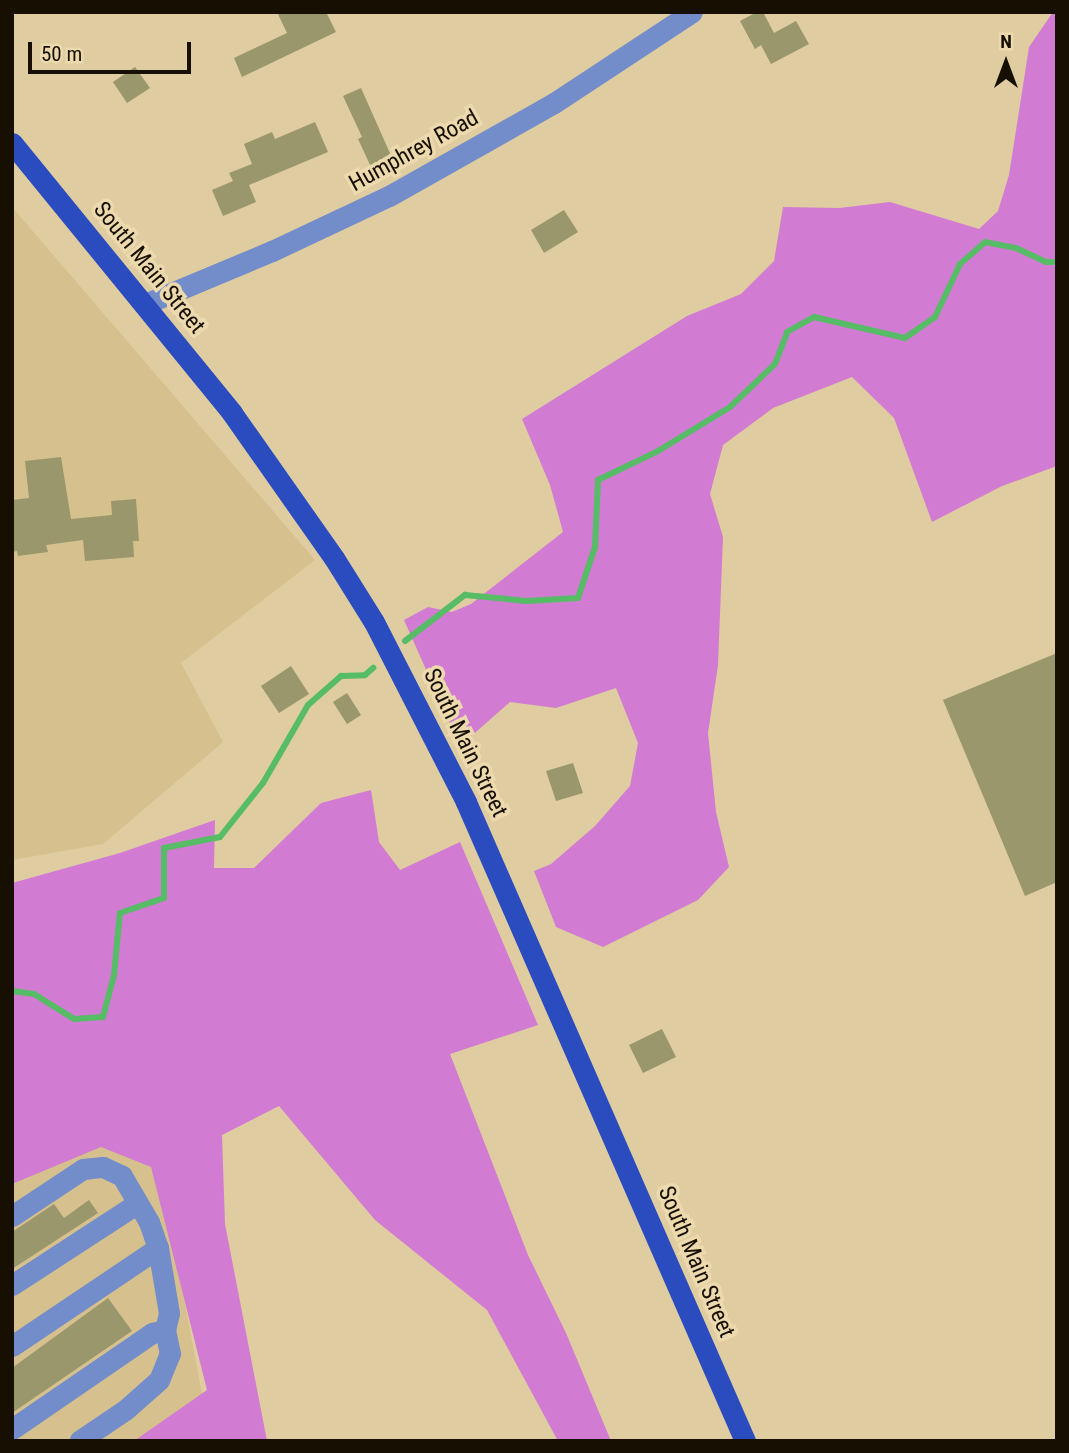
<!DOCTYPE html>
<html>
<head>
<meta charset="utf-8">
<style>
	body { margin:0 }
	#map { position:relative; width:1069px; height:1453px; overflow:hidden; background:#dfcca0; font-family:"Roboto Condensed",sans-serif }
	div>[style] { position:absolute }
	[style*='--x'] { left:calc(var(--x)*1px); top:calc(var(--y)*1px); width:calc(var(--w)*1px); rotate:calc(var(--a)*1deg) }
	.built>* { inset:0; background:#d6c08d }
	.forest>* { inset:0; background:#d27bd3 }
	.stream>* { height:6px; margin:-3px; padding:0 3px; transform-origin:3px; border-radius:3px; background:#56bc65 }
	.building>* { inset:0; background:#99976b }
	.minor>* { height:21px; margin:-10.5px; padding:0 10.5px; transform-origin:10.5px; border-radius:10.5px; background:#738cca }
	.major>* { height:21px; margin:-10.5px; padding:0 10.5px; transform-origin:10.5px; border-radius:10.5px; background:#2b4cbe }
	span { translate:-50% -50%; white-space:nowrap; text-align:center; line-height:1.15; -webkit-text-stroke:7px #ecd9ad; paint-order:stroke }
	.street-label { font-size:23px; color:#160f02 }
	.frame { position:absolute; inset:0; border:14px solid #160f02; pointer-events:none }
	.north { position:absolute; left:971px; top:28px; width:70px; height:70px; -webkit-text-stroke:5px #ecd9ad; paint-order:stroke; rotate:0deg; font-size:19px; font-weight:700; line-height:28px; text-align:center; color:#160f02 }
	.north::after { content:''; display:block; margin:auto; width:24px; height:32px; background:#160f02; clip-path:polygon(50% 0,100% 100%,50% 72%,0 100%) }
	.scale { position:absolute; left:28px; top:42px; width:163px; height:32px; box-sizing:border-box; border:4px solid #160f02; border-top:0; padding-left:9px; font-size:21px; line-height:24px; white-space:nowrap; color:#160f02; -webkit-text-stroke:5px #ecd9ad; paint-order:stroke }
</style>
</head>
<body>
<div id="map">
	<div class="built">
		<div style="clip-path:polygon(12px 207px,315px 560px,181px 663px,223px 742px,103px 844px,12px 860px)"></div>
		<div style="clip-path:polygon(136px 1047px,211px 1441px,12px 1441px,12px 1078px)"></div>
	</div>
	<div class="forest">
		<div style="clip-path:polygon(1053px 12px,1057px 12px,1057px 466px,1002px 486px,932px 522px,894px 418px,852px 377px,773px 408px,723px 445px,710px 494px,723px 537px,718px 665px,708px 733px,716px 812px,729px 867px,698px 900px,603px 947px,556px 927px,534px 871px,551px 864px,595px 826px,630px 786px,638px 743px,616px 688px,556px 708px,510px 702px,460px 746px,404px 620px,428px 607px,452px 612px,471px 604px,563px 532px,550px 485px,522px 419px,687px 316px,741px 294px,774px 261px,783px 207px,839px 208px,890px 202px,979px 229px,998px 211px,1009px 175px,1029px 47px)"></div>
		<div style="clip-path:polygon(371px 790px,379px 842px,400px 870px,460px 842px,538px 1025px,450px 1054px,528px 1255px,566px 1333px,611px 1441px,558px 1441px,487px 1310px,375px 1220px,279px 1106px,222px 1135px,225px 1224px,267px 1441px,134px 1441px,207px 1390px,151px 1167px,101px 1147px,12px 1184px,12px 883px,120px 853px,215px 820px,214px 868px,254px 868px,321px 803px)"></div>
	</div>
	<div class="stream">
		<div style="--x:405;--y:641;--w:76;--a:-37.5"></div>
		<div style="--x:465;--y:595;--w:62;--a:5.5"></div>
		<div style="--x:527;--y:601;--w:51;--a:-3.4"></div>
		<div style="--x:578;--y:598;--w:54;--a:-71.6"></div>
		<div style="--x:595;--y:547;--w:67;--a:-87.4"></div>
		<div style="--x:598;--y:480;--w:67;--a:-25.8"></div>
		<div style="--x:658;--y:451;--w:84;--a:-31.4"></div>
		<div style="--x:730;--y:407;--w:62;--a:-43.7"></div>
		<div style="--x:775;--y:364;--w:34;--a:-69"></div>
		<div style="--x:787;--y:332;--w:31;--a:-29"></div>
		<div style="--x:814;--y:317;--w:93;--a:13"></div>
		<div style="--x:905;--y:338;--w:37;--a:-35"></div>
		<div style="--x:935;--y:317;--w:59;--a:-64.7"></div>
		<div style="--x:960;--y:264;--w:33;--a:-41"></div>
		<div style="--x:985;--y:242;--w:32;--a:11"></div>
		<div style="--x:1016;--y:248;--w:33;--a:25"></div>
		<div style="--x:1046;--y:262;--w:11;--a:0"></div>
		<div style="--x:12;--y:991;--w:22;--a:8"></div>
		<div style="--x:34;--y:994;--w:47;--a:32"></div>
		<div style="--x:74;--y:1019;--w:29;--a:-4"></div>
		<div style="--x:103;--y:1017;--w:43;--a:-75.3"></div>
		<div style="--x:114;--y:975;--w:62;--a:-84.5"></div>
		<div style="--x:120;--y:913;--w:46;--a:-18.8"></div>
		<div style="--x:164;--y:898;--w:50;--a:-90"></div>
		<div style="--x:164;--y:848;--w:57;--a:-11.1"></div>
		<div style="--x:220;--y:837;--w:69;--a:-51.5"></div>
		<div style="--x:263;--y:783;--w:90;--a:-60"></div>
		<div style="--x:308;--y:705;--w:44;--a:-41.3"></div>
		<div style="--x:341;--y:676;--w:24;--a:-2"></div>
		<div style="--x:365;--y:675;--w:11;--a:-41"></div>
	</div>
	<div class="building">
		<div style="clip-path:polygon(277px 12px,326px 12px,336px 32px,242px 77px,234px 58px,287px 33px)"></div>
		<div style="clip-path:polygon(757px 12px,763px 12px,774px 33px,796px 21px,809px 44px,771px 64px,761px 45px,755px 49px,740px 21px)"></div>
		<div style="clip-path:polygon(135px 67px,150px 88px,127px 103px,113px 82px)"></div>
		<div style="clip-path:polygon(361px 88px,393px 160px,372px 169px,358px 139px,362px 137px,343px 96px)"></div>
		<div style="clip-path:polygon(315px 122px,328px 152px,249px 185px,256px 202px,223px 216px,212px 190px,233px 181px,229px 173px,252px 164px,244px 144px,272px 132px,275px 139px)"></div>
		<div style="clip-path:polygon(564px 210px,578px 232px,544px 253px,531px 230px)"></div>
		<div style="clip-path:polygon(61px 457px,71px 519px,112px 515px,111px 501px,136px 499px,139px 541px,133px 541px,134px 557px,85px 561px,83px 540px,46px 545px,48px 552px,18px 556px,17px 551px,12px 552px,12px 500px,29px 498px,25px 461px)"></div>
		<div style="clip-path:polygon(1057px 653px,1057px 882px,1025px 896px,943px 700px)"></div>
		<div style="clip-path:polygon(291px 666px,309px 694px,279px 713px,261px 686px)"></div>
		<div style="clip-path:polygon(347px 693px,361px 715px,347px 724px,333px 702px)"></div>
		<div style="clip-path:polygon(573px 763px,583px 793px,556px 801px,546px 771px)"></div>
		<div style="clip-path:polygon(662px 1029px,676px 1057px,643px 1073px,629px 1045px)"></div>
		<div style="clip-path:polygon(89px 1200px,98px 1213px,12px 1269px,12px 1232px,54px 1204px,64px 1218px)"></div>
		<div style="clip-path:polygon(108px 1298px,132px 1331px,12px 1413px,12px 1368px)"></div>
	</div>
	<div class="minor">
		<div style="--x:145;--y:304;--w:138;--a:-22.7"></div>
		<div style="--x:272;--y:251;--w:129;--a:-25.2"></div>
		<div style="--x:389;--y:196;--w:189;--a:-29.4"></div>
		<div style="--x:554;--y:103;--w:165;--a:-33.4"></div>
		<div style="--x:12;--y:1216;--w:85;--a:-33.5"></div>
		<div style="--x:83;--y:1169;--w:20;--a:-6"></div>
		<div style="--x:103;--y:1167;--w:21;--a:25"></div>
		<div style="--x:122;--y:1176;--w:53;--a:59.6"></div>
		<div style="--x:149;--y:1222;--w:28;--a:71"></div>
		<div style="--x:158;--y:1248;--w:66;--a:80.4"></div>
		<div style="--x:169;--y:1313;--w:17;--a:103"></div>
		<div style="--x:165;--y:1330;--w:24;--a:78"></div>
		<div style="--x:170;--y:1353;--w:29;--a:112"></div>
		<div style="--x:159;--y:1380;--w:45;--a:138.6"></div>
		<div style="--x:125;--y:1410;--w:55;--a:146"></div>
		<div style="--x:12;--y:1285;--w:150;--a:-33.1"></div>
		<div style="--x:12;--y:1346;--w:176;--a:-33.9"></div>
		<div style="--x:12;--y:1429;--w:170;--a:-34.4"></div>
		<div style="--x:152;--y:1333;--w:13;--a:-13"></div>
	</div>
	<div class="major">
		<div style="--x:12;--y:143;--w:348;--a:50.8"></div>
		<div style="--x:232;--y:413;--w:177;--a:54.9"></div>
		<div style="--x:334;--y:558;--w:75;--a:58"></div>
		<div style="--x:374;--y:622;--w:202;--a:62.9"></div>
		<div style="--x:466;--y:802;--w:697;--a:66.41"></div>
	</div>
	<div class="street-label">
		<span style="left:414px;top:151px;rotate:-29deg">Humphrey Road</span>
		<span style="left:149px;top:268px;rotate:51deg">South Main Street</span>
		<span style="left:465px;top:743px;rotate:64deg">South Main Street</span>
		<span style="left:696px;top:1262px;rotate:67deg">South Main Street</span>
	</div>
	<div class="frame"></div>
	<div class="north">N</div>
	<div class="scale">50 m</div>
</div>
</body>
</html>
